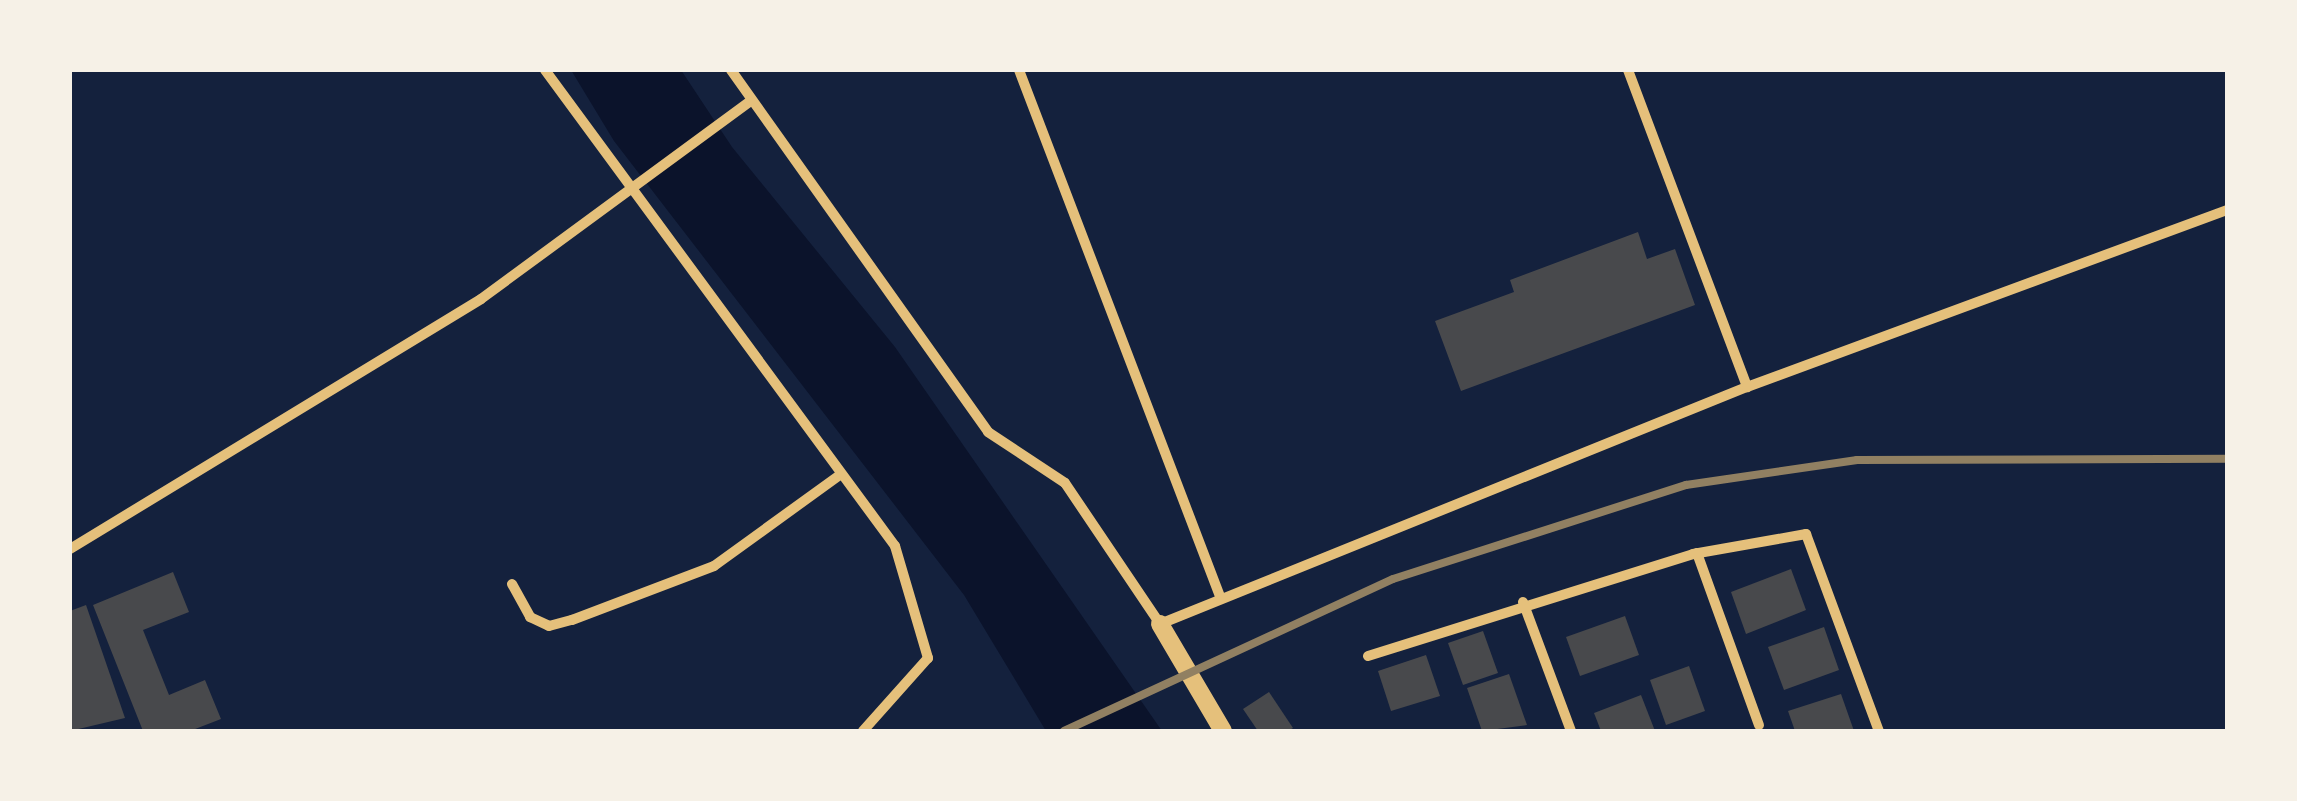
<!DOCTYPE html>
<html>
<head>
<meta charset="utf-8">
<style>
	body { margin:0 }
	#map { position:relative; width:2297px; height:801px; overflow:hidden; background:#14213d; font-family:"IBM Plex Sans",sans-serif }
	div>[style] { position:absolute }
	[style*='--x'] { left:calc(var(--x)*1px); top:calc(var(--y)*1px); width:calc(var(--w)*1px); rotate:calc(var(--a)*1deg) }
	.water>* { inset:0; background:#0b132b }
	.building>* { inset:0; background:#48494c }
	.minor>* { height:10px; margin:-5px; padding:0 5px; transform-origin:5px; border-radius:5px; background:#e5c07b }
	.tertiary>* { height:18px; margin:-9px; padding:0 9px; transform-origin:9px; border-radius:9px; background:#e5c07b }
	.rail>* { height:8px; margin:-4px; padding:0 4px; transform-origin:4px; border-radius:4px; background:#918062 }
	span { translate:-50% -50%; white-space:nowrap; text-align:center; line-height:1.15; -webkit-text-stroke:8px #f6f1e7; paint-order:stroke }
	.frame { position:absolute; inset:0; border:72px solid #f6f1e7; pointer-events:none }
</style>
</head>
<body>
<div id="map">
	<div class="water">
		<div style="clip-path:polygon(571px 70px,681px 70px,732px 147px,895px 347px,1162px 731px,1046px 731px,964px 595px,614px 141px)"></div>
	</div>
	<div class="building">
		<div style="clip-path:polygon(1638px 232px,1647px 259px,1675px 249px,1695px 305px,1461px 391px,1435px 321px,1514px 292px,1510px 280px)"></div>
		<div style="clip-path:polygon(1791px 569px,1806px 610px,1746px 634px,1731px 592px)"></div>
		<div style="clip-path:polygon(173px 572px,189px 612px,143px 630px,169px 695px,205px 680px,221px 719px,190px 731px,143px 731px,93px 605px)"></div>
		<div style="clip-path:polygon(86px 605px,125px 718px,70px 731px,70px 611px)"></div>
		<div style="clip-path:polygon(1625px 616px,1639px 655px,1580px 676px,1566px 637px)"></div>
		<div style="clip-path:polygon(1824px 627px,1839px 670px,1784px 690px,1768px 647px)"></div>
		<div style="clip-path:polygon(1483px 631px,1498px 673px,1463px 685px,1448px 643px)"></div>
		<div style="clip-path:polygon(1426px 655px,1440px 696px,1391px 711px,1378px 671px)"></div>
		<div style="clip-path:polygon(1689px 666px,1705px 711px,1666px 725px,1650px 680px)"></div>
		<div style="clip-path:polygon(1509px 674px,1527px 725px,1482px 731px,1467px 688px)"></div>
		<div style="clip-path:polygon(1269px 692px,1293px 728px,1288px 731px,1258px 731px,1243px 709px)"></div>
		<div style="clip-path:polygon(1841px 694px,1854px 731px,1795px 731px,1788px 711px)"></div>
		<div style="clip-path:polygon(1641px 695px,1655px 731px,1601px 731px,1594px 713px)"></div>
	</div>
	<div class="minor">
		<div style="--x:545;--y:70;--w:591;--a:53.67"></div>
		<div style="--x:895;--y:546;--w:117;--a:73.6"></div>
		<div style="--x:928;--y:658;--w:98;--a:131.7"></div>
		<div style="--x:731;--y:70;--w:444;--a:54.6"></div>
		<div style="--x:988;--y:432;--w:92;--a:33.5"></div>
		<div style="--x:1065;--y:483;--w:170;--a:56"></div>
		<div style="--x:1160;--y:624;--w:633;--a:-21.99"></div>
		<div style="--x:1019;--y:70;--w:566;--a:69.1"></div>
		<div style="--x:1628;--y:70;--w:339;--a:69.4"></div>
		<div style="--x:1747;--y:387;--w:512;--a:-20.24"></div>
		<div style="--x:70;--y:549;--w:481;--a:-31.3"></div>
		<div style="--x:481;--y:299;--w:333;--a:-36.3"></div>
		<div style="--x:1697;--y:553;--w:183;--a:70.2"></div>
		<div style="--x:512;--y:584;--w:38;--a:61"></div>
		<div style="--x:530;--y:617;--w:21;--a:25"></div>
		<div style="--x:549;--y:626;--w:24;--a:-15"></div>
		<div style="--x:572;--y:620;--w:152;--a:-20.8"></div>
		<div style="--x:714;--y:566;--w:157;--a:-35.9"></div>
		<div style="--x:1523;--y:602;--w:138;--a:69.6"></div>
		<div style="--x:1368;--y:656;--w:341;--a:-17.4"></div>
		<div style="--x:1693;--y:554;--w:115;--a:-10"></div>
		<div style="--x:1806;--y:534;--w:210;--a:69.7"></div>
	</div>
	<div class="tertiary">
		<div style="--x:1160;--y:624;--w:124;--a:59.5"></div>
	</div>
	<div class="rail">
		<div style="--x:1064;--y:731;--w:362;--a:-24.8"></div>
		<div style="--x:1393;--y:579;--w:308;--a:-17.8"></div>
		<div style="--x:1686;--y:485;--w:173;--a:-8.3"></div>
		<div style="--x:1857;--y:460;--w:370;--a:-0.2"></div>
	</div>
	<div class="frame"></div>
</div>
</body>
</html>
